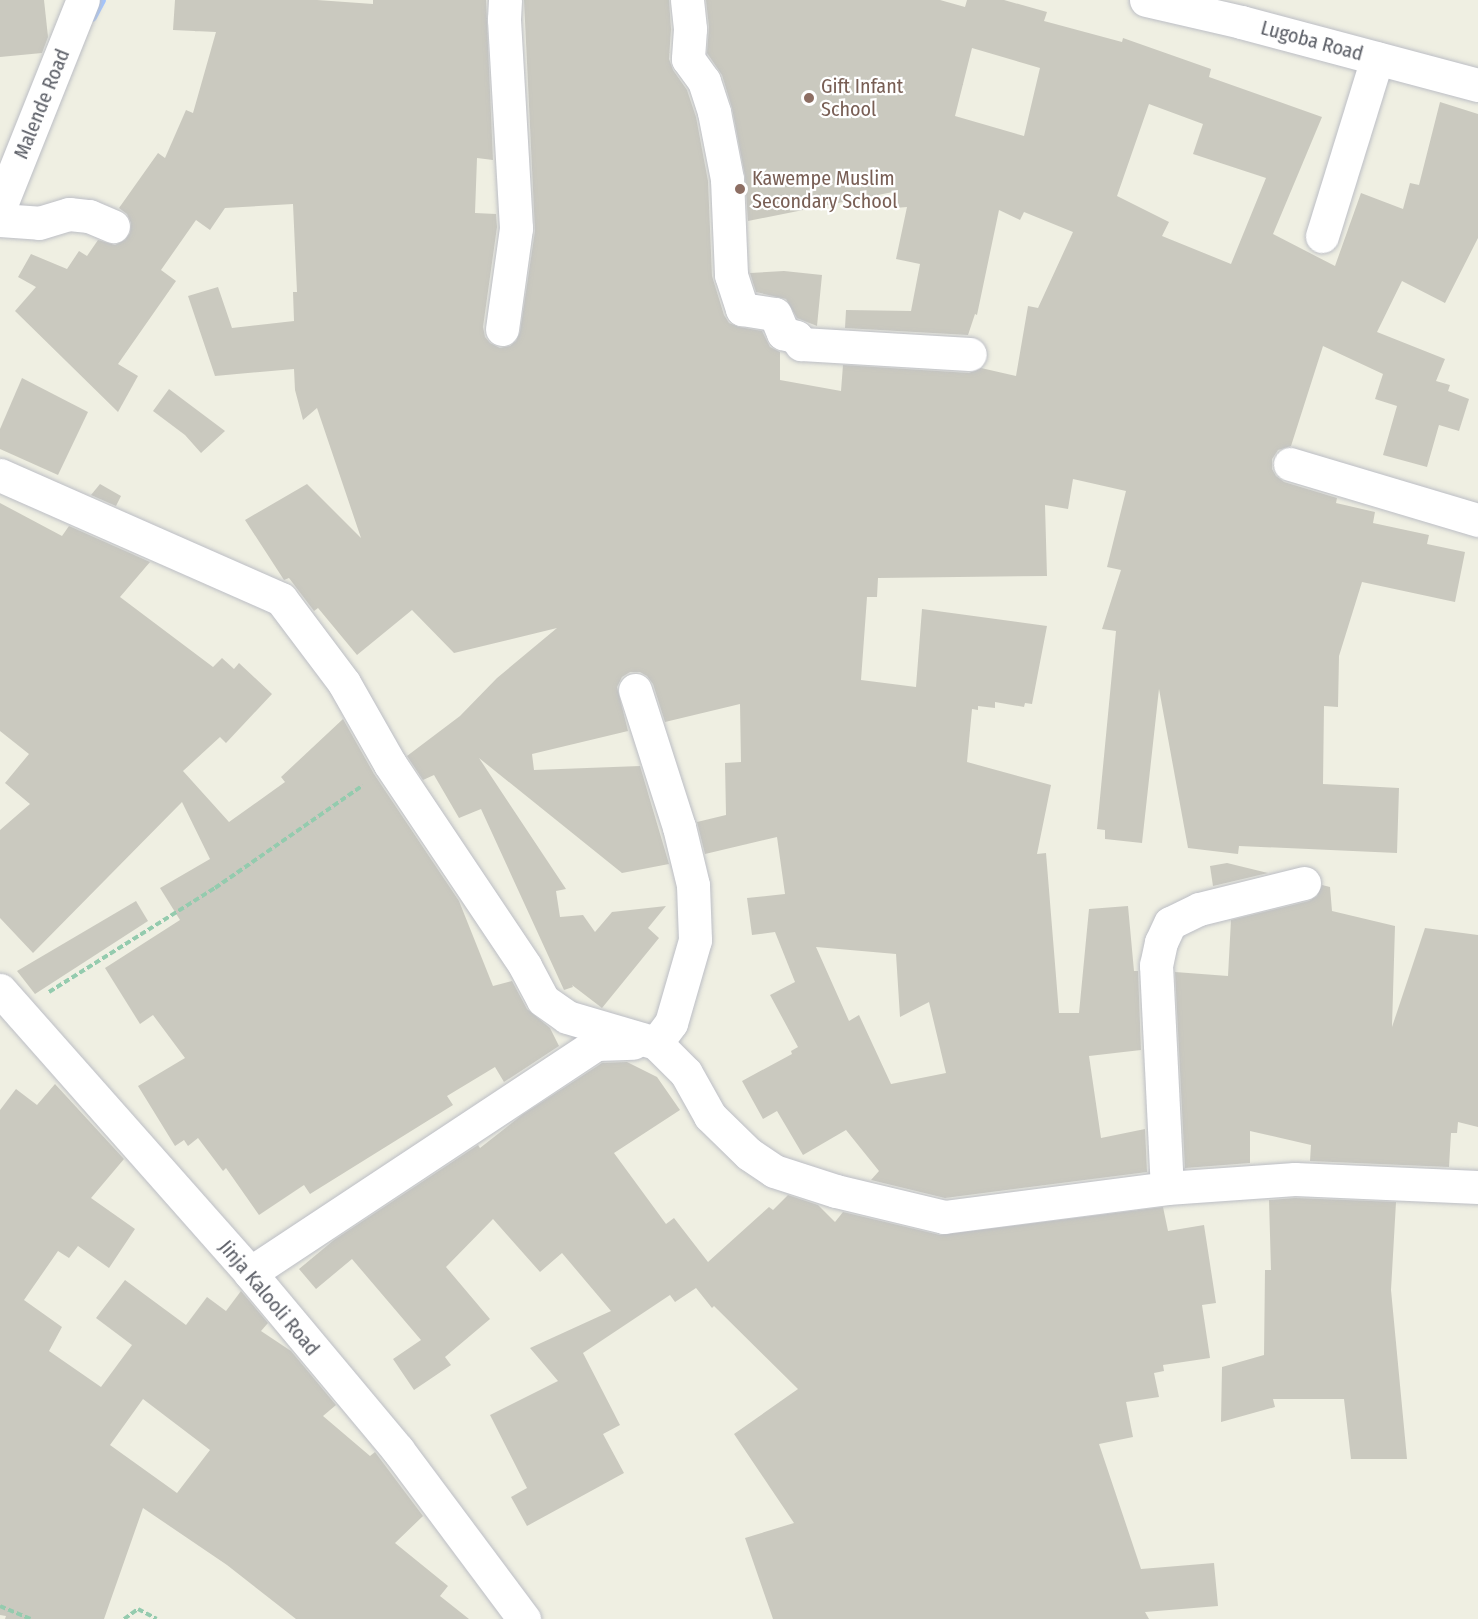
<!DOCTYPE html>
<html>
<head>
<meta charset="utf-8">
<style>
	body { margin:0 }
	#map { position:relative; width:1478px; height:1619px; overflow:hidden; background:#efefe2; font-family:"Fira Sans Condensed",sans-serif }
	div>[style] { position:absolute }
	[style*='--x'] { left:calc(var(--x)*1px); top:calc(var(--y)*1px); width:calc(var(--w)*1px); rotate:calc(var(--a)*1deg) }
	.stream>* { height:10px; margin:-5px; padding:0 5px; transform-origin:5px; border-radius:5px; background:#a2c5ff }
	.building>* { inset:0; background:#cac9bf }
	.path>* { height:4px; margin-top:-2px; transform-origin:0; background:repeating-linear-gradient(90deg,#94cbae 0 6px,transparent 0 9px) }
	.roads { filter:drop-shadow(0 0 2px #bcbec5) drop-shadow(0 0 2px #bcbec5) }
	.minor>* { height:33px; margin:-16.5px; padding:0 16.5px; transform-origin:16.5px; border-radius:16.5px; background:#fff }
	.dots>* { width:16px; height:16px; translate:-50% -50%; box-sizing:border-box; border:3px solid #fff; border-radius:50% }
	span { translate:-50% -50%; white-space:nowrap; text-align:center; line-height:1.15; -webkit-text-stroke:4.5px #fff; paint-order:stroke }
	.street-label { font-size:20px; color:#5a5d65 }
	.education-label { font-size:20px; color:#785e54 }
	.left { translate:0 -50%; text-align:left }
</style>
</head>
<body>
<div id="map">
	<div class="stream">
		<div style="--x:92;--y:17;--w:19;--a:-62"></div>
	</div>
	<div class="building">
		<div style="clip-path:polygon(0 0,44px 0,48px 37px,42px 53px,0 57px)"></div>
		<div style="clip-path:polygon(evenodd,175px 0,317px 0,373px 4px,373px 0,486px 0,493px 160px,477px 158px,475px 213px,496px 214px,497px 227px,483px 327px,485px 337px,490px 343px,500px 348px,510px 346px,516px 341px,520px 332px,535px 231px,524px 0,669px 0,671px 29px,669px 59px,673px 70px,687px 90px,696px 117px,708px 181px,712px 276px,724px 315px,729px 323px,739px 327px,762px 331px,770px 347px,780px 352px,780px 380px,841px 391px,843px 365px,969px 373px,981px 368px,1016px 376px,1028px 306px,1038px 308px,1073px 232px,1024px 212px,1020px 220px,999px 210px,977px 315px,975px 314px,968px 335px,845px 328px,846px 310px,911px 311px,920px 264px,896px 259px,907px 207px,895px 208px,893px 192px,748px 221px,745px 176px,732px 108px,722px 75px,707px 53px,709px 27px,706px 0,940px 0,965px 7px,967px 0,1004px 0,1047px 12px,1044px 21px,1122px 42px,1123px 38px,1211px 69px,1209px 77px,1322px 117px,1273px 234px,1335px 266px,1361px 193px,1403px 209px,1410px 183px,1419px 185px,1440px 102px,1478px 114px,1478px 238px,1445px 303px,1402px 281px,1377px 332px,1445px 359px,1436px 381px,1450px 385px,1448px 391px,1469px 399px,1459px 431px,1439px 425px,1427px 467px,1383px 455px,1397px 406px,1375px 399px,1383px 374px,1323px 346px,1291px 446px,1278px 450px,1272px 459px,1272px 469px,1276px 476px,1284px 482px,1337px 498px,1336px 503px,1375px 512px,1373px 523px,1429px 535px,1427px 544px,1465px 552px,1455px 602px,1362px 582px,1339px 656px,1338px 707px,1324px 706px,1323px 784px,1399px 788px,1397px 853px,1239px 846px,1238px 854px,1188px 848px,1159px 689px,1142px 843px,1105px 839px,1105px 830px,1097px 829px,1116px 631px,1102px 629px,1121px 570px,1107px 567px,1126px 491px,1073px 479px,1068px 509px,1045px 505px,1047px 576px,878px 578px,877px 597px,867px 597px,861px 680px,916px 687px,922px 609px,1047px 626px,1032px 704px,1025px 703px,1024px 707px,995px 702px,995px 708px,978px 706px,978px 710px,972px 709px,967px 762px,1051px 785px,1037px 854px,1046px 853px,1059px 1013px,1079px 1013px,1089px 909px,1128px 906px,1134px 971px,1138px 971px,1141px 1050px,1089px 1056px,1101px 1138px,1145px 1129px,1147px 1172px,945px 1198px,871px 1180px,879px 1171px,846px 1130px,803px 1155px,777px 1111px,763px 1119px,742px 1081px,792px 1054px,791px 1051px,798px 1047px,770px 995px,795px 982px,775px 932px,752px 935px,747px 898px,785px 894px,777px 837px,705px 854px,697px 822px,726px 815px,725px 763px,741px 762px,740px 704px,665px 722px,653px 684px,647px 676px,640px 672px,630px 672px,622px 677px,617px 687px,628px 731px,532px 754px,534px 770px,640px 766px,669px 864px,622px 873px,479px 758px,566px 889px,556px 891px,560px 917px,583px 915px,595px 932px,612px 912px,666px 906px,648px 928px,659px 938px,602px 1008px,572px 985px,573px 987px,564px 990px,481px 809px,459px 818px,434px 775px,423px 780px,407px 756px,460px 716px,497px 678px,557px 628px,454px 653px,412px 610px,357px 655px,318px 608px,314px 611px,289px 578px,284px 580px,245px 520px,307px 484px,361px 538px,317px 408px,303px 420px,295px 390px,294px 369px,215px 376px,188px 296px,218px 287px,232px 328px,294px 321px,293px 292px,297px 292px,293px 204px,225px 208px,210px 230px,196px 220px,161px 270px,176px 281px,118px 364px,138px 376px,118px 412px,15px 311px,36px 287px,18px 277px,31px 254px,67px 269px,79px 251px,87px 256px,98px 240px,115px 245px,125px 240px,130px 233px,131px 223px,127px 214px,119px 208px,158px 153px,165px 158px,186px 110px,193px 113px,216px 32px,173px 30px,175px 0,972px 48px,1040px 68px,1024px 136px,955px 116px,972px 48px,175px 0,1149px 104px,1203px 124px,1193px 154px,1266px 178px,1231px 264px,1162px 236px,1169px 222px,1117px 196px,1149px 104px,175px 0,816px 947px,896px 954px,900px 1017px,929px 1002px,946px 1073px,891px 1084px,859px 1015px,849px 1021px,816px 947px)"></div>
		<div style="clip-path:polygon(784px 271px,822px 275px,817px 326px,797px 318px,786px 299px,756px 292px,750px 273px)"></div>
		<div style="clip-path:polygon(22px 378px,88px 412px,58px 475px,0 449px,0 429px)"></div>
		<div style="clip-path:polygon(169px 389px,225px 431px,201px 453px,185px 435px,153px 411px)"></div>
		<div style="clip-path:polygon(100px 484px,121px 496px,116px 506px,91px 495px)"></div>
		<div style="clip-path:polygon(0 503px,62px 536px,69px 526px,150px 562px,120px 597px,213px 667px,222px 658px,234px 669px,239px 663px,272px 694px,226px 743px,220px 737px,183px 771px,229px 822px,285px 782px,281px 777px,343px 719px,374px 774px,459px 901px,493px 986px,512px 981px,527px 1009px,550px 1028px,559px 1046px,504px 1082px,495px 1067px,447px 1096px,453px 1105px,310px 1194px,304px 1185px,259px 1215px,226px 1168px,223px 1171px,198px 1138px,188px 1146px,184px 1140px,175px 1146px,138px 1086px,185px 1058px,153px 1015px,140px 1024px,105px 968px,180px 920px,160px 888px,210px 859px,182px 802px,33px 953px,0 918px,0 830px,30px 804px,5px 783px,29px 754px,0 731px)"></div>
		<div style="clip-path:polygon(1227px 863px,1268px 873px,1213px 886px,1210px 866px)"></div>
		<div style="clip-path:polygon(1322px 885px,1330px 887px,1332px 911px,1395px 926px,1392px 1027px,1425px 928px,1478px 935px,1478px 1127px,1458px 1122px,1457px 1133px,1451px 1133px,1449px 1167px,1310px 1161px,1311px 1145px,1250px 1131px,1250px 1163px,1185px 1168px,1175px 972px,1228px 976px,1231px 920px,1309px 901px,1317px 896px)"></div>
		<div style="clip-path:polygon(136px 901px,148px 921px,35px 994px,17px 971px)"></div>
		<div style="clip-path:polygon(627px 1062px,657px 1077px,680px 1110px,614px 1153px,666px 1224px,674px 1218px,708px 1262px,769px 1207px,773px 1210px,788px 1195px,818px 1205px,835px 1222px,843px 1212px,940px 1235px,1163px 1207px,1168px 1231px,1204px 1225px,1216px 1303px,1202px 1305px,1210px 1358px,1163px 1365px,1164px 1371px,1154px 1373px,1159px 1397px,1126px 1402px,1133px 1437px,1099px 1444px,1141px 1569px,1214px 1563px,1218px 1606px,1145px 1612px,1149px 1619px,773px 1619px,745px 1538px,794px 1523px,734px 1434px,798px 1389px,714px 1306px,712px 1308px,696px 1288px,675px 1302px,670px 1295px,583px 1353px,620px 1425px,603px 1434px,624px 1473px,527px 1526px,511px 1497px,527px 1488px,490px 1415px,558px 1381px,530px 1348px,611px 1311px,562px 1253px,540px 1272px,493px 1219px,446px 1267px,490px 1319px,445px 1357px,451px 1365px,414px 1390px,393px 1359px,421px 1340px,352px 1259px,316px 1289px,299px 1269px,334px 1240px,478px 1145px,480px 1148px,522px 1115px,602px 1063px)"></div>
		<div style="clip-path:polygon(evenodd,55px 1084px,124px 1159px,91px 1198px,135px 1229px,109px 1268px,78px 1246px,69px 1258px,58px 1251px,24px 1300px,62px 1327px,49px 1351px,101px 1387px,132px 1345px,96px 1318px,125px 1280px,186px 1325px,207px 1297px,226px 1311px,241px 1291px,268px 1323px,261px 1331px,291px 1351px,336px 1405px,323px 1416px,370px 1456px,375px 1452px,423px 1516px,395px 1543px,448px 1586px,440px 1596px,469px 1619px,296px 1619px,227px 1565px,143px 1508px,104px 1619px,5px 1619px,6px 1616px,0 1615px,0 1110px,16px 1089px,37px 1105px,55px 1084px,143px 1399px,210px 1450px,177px 1493px,110px 1445px,143px 1399px)"></div>
		<div style="clip-path:polygon(1295px 1198px,1396px 1202px,1391px 1290px,1407px 1459px,1351px 1459px,1344px 1399px,1273px 1399px,1275px 1407px,1221px 1422px,1222px 1367px,1264px 1355px,1265px 1270px,1271px 1270px,1269px 1200px)"></div>
	</div>
	<div class="path">
		<div style="--x:49;--y:992;--w:196;--a:-32.1"></div>
		<div style="--x:215;--y:888;--w:180;--a:-34.8"></div>
		<div style="--x:0;--y:1606;--w:33;--a:23"></div>
		<div style="--x:124;--y:1619;--w:17;--a:-36"></div>
		<div style="--x:138;--y:1609;--w:21;--a:28"></div>
	</div>
	<div class="roads">
		<div class="minor">
			<div style="--x:687;--y:0;--w:29;--a:84"></div>
			<div style="--x:690;--y:29;--w:30;--a:94"></div>
			<div style="--x:688;--y:59;--w:27;--a:54"></div>
			<div style="--x:704;--y:81;--w:33;--a:72"></div>
			<div style="--x:714;--y:112;--w:68;--a:79"></div>
			<div style="--x:727;--y:179;--w:96;--a:87.6"></div>
			<div style="--x:731;--y:275;--w:36;--a:72"></div>
			<div style="--x:742;--y:309;--w:33;--a:9"></div>
			<div style="--x:775;--y:314;--w:21;--a:67"></div>
			<div style="--x:783;--y:333;--w:14;--a:17"></div>
			<div style="--x:796;--y:337;--w:9;--a:54"></div>
			<div style="--x:801;--y:344;--w:169;--a:3.4"></div>
			<div style="--x:1146;--y:0;--w:98;--a:13"></div>
			<div style="--x:1241;--y:22;--w:245;--a:14.9"></div>
			<div style="--x:0;--y:207;--w:223;--a:-68.2"></div>
			<div style="--x:0;--y:220;--w:39;--a:4"></div>
			<div style="--x:39;--y:223;--w:31;--a:-17"></div>
			<div style="--x:69;--y:214;--w:20;--a:6"></div>
			<div style="--x:89;--y:216;--w:26;--a:23"></div>
			<div style="--x:1322;--y:236;--w:186;--a:-72.8"></div>
			<div style="--x:502;--y:329;--w:102;--a:-82.1"></div>
			<div style="--x:516;--y:228;--w:209;--a:-93.3"></div>
			<div style="--x:504;--y:19;--w:19;--a:-87"></div>
			<div style="--x:1290;--y:464;--w:196;--a:16.6"></div>
			<div style="--x:0;--y:475;--w:307;--a:23.8"></div>
			<div style="--x:281;--y:599;--w:105;--a:53.1"></div>
			<div style="--x:344;--y:683;--w:93;--a:60.4"></div>
			<div style="--x:390;--y:764;--w:243;--a:56.2"></div>
			<div style="--x:525;--y:966;--w:38;--a:62"></div>
			<div style="--x:543;--y:1000;--w:29;--a:35"></div>
			<div style="--x:567;--y:1017;--w:93;--a:16.3"></div>
			<div style="--x:635;--y:690;--w:144;--a:72.2"></div>
			<div style="--x:679;--y:827;--w:60;--a:76.4"></div>
			<div style="--x:693;--y:885;--w:55;--a:87.9"></div>
			<div style="--x:695;--y:940;--w:86;--a:106.1"></div>
			<div style="--x:671;--y:1023;--w:25;--a:127"></div>
			<div style="--x:656;--y:1043;--w:42;--a:45"></div>
			<div style="--x:686;--y:1073;--w:49;--a:60.8"></div>
			<div style="--x:710;--y:1116;--w:54;--a:44.3"></div>
			<div style="--x:749;--y:1154;--w:30;--a:34"></div>
			<div style="--x:774;--y:1171;--w:65;--a:17.9"></div>
			<div style="--x:836;--y:1191;--w:111;--a:13.5"></div>
			<div style="--x:944;--y:1217;--w:225;--a:-7.4"></div>
			<div style="--x:1304;--y:883;--w:108;--a:166.1"></div>
			<div style="--x:1199;--y:909;--w:32;--a:154"></div>
			<div style="--x:1170;--y:923;--w:21;--a:115"></div>
			<div style="--x:1161;--y:942;--w:24;--a:102"></div>
			<div style="--x:1156;--y:965;--w:223;--a:87.2"></div>
			<div style="--x:1167;--y:1188;--w:128;--a:-4"></div>
			<div style="--x:1295;--y:1179;--w:183;--a:2.5"></div>
			<div style="--x:0;--y:990;--w:378;--a:48.5"></div>
			<div style="--x:250;--y:1273;--w:231;--a:50.1"></div>
			<div style="--x:398;--y:1450;--w:211;--a:53.3"></div>
			<div style="--x:250;--y:1273;--w:415;--a:-33.5"></div>
			<div style="--x:596;--y:1044;--w:37;--a:-2"></div>
		</div>
	</div>
	<div class="dots">
		<div style="left:809px;top:98px;background:#8d6e63"></div>
		<div style="left:740px;top:189px;background:#8d6e63"></div>
	</div>
	<div class="street-label">
		<span style="left:1312px;top:41px;rotate:15deg">Lugoba Road</span>
		<span style="left:42px;top:104px;rotate:-68deg">Malende Road</span>
		<span style="left:269px;top:1298px;rotate:50deg">Jinja Kalooli Road</span>
	</div>
	<div class="education-label">
		<span class="left" style="left:821px;top:98px">Gift Infant<br>School</span>
		<span class="left" style="left:752px;top:190px">Kawempe Muslim<br>Secondary School</span>
	</div>
</div>
</body>
</html>
